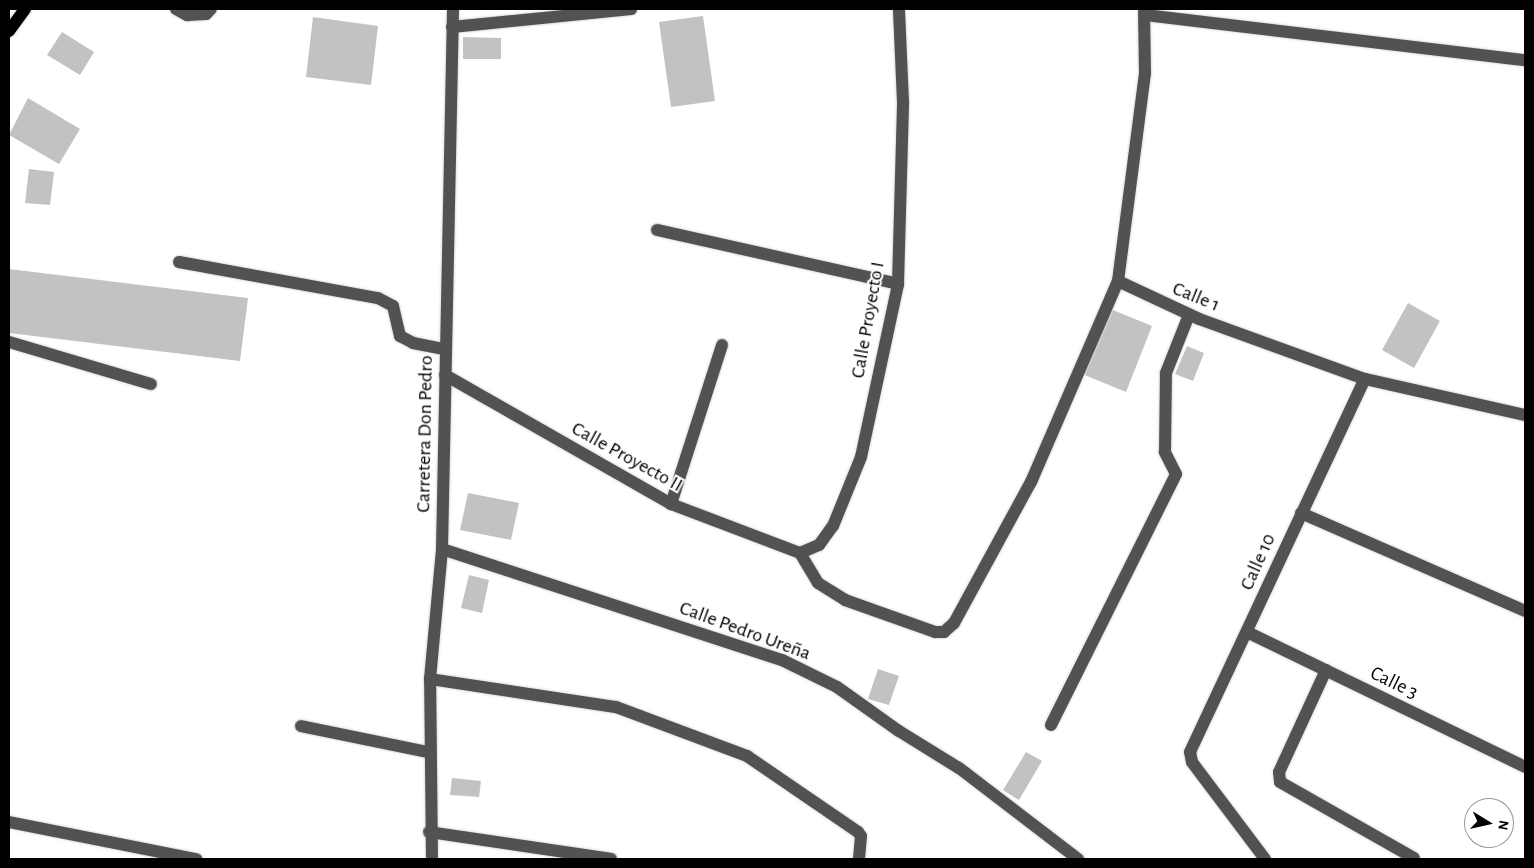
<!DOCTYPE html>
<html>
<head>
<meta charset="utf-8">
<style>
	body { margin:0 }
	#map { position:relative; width:1534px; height:868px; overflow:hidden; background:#fff; font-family:"Alegreya Sans",sans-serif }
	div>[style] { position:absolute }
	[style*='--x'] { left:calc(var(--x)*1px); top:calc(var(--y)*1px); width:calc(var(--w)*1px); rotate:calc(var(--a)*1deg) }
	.building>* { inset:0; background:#c2c2c2 }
	.roads { filter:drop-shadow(0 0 1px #dbdbdb) drop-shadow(0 0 1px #dbdbdb) }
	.minor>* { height:12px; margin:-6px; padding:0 6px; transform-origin:6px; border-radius:6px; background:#525252 }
	.major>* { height:12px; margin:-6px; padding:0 6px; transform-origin:6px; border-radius:6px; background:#000 }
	span { translate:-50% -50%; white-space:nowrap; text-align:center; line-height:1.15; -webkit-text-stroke:4px #fff; paint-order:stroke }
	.street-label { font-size:20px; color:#000 }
	.frame { position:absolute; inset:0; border:10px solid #000; pointer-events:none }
	.north { position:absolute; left:1464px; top:798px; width:50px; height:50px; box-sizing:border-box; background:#fff; border:1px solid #999; border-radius:50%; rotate:99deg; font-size:14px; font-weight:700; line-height:20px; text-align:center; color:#000 }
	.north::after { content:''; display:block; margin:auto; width:18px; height:22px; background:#000; clip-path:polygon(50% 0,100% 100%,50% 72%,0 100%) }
</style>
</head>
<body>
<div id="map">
	<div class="building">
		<div style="clip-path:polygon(703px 16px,715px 101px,671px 107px,659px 22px)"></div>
		<div style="clip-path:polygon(313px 17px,378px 26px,371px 85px,306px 77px)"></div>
		<div style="clip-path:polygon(62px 32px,94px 52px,80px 75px,47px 55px)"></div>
		<div style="clip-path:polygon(463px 37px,501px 38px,501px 59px,463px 59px)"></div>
		<div style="clip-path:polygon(28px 98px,80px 129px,59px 164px,9px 135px)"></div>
		<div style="clip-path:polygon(29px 169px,54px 172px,50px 205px,25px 203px)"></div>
		<div style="clip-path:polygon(9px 269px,248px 298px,240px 361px,9px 333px)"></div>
		<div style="clip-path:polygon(1408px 303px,1440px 321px,1414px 368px,1382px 350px)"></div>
		<div style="clip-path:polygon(1108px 308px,1152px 326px,1126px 392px,1082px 374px)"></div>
		<div style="clip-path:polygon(1187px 346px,1204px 353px,1193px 381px,1175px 374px)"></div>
		<div style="clip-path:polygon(468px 493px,519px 503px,511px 540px,460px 530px)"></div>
		<div style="clip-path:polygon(469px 575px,489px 580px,482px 613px,461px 608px)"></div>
		<div style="clip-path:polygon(878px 669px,899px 676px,889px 705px,868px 699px)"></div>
		<div style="clip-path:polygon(1026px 752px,1042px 761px,1019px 800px,1003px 790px)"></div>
		<div style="clip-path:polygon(452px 778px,481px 781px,479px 797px,450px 795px)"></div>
	</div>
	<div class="roads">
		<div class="minor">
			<div style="--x:176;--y:9;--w:13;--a:29"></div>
			<div style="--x:187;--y:15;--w:19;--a:-3"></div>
			<div style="--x:206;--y:14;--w:7;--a:-45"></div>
			<div style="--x:1145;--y:15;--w:383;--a:6.8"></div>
			<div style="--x:452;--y:27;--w:180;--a:-5.7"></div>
			<div style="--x:657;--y:230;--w:247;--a:12.6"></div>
			<div style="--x:179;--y:262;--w:202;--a:10.3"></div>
			<div style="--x:378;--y:298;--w:17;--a:28"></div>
			<div style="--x:393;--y:306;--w:31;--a:77"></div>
			<div style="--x:400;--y:336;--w:15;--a:28"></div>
			<div style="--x:413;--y:343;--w:33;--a:11"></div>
			<div style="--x:1118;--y:281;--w:89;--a:25.1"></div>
			<div style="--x:1199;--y:319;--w:177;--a:19.9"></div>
			<div style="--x:1365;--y:379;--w:164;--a:12.7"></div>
			<div style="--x:9;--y:342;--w:148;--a:16.5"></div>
			<div style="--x:445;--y:375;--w:260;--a:29.7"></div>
			<div style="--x:671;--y:504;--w:138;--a:20.8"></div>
			<div style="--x:671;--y:504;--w:167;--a:-72.2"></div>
			<div style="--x:1301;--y:513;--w:244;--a:23.6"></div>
			<div style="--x:442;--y:549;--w:358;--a:18.1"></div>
			<div style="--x:782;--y:660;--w:61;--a:26.1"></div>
			<div style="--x:837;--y:687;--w:76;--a:35.4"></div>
			<div style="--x:899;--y:731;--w:70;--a:31.7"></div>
			<div style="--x:959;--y:768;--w:150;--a:37.4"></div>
			<div style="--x:800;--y:553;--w:35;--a:59"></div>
			<div style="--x:818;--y:583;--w:32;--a:32"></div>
			<div style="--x:845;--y:600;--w:96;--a:19.6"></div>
			<div style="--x:935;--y:632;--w:9;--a:0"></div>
			<div style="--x:944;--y:632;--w:13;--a:-42"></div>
			<div style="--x:954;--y:623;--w:161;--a:-61.4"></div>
			<div style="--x:1031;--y:482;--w:219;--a:-66.6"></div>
			<div style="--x:1118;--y:281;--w:210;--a:-82.6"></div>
			<div style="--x:1145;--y:73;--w:64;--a:-90.9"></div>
			<div style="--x:800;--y:553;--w:21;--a:-23"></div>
			<div style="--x:819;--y:545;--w:24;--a:-54"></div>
			<div style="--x:833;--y:526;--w:74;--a:-67.9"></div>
			<div style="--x:861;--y:457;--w:177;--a:-77.9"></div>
			<div style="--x:898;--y:284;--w:182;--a:-88.4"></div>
			<div style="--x:903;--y:102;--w:93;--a:-92.5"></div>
			<div style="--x:1247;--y:632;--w:309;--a:25.9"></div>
			<div style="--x:1326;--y:670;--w:112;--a:114.7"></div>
			<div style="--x:1279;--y:772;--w:10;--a:84"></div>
			<div style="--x:1280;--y:782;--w:154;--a:29.6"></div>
			<div style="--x:430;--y:679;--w:188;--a:8.6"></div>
			<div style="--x:616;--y:707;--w:140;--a:20.5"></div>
			<div style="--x:747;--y:756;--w:135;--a:34.4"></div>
			<div style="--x:858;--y:832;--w:5;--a:53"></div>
			<div style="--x:861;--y:836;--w:23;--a:95"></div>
			<div style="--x:1051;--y:725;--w:280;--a:-63.5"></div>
			<div style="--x:1176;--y:474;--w:25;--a:-117"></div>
			<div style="--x:1165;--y:452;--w:79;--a:-89.3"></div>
			<div style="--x:1166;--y:373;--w:62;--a:-68.4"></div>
			<div style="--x:301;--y:726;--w:130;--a:11.6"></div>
			<div style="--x:9;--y:822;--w:191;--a:11.2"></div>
			<div style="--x:429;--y:832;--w:184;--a:8.4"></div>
			<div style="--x:432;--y:859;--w:180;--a:-90.6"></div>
			<div style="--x:430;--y:679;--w:131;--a:-84.7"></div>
			<div style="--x:442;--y:549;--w:540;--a:-88.83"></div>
			<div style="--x:1265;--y:859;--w:121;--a:-127"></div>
			<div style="--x:1192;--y:762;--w:10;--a:-101"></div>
			<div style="--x:1190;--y:752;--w:412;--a:-64.9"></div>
		</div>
		<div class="major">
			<div style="--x:9;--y:31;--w:27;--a:-54"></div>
		</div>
	</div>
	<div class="street-label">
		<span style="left:1196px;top:297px;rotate:22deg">Calle 1</span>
		<span style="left:868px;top:320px;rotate:-80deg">Calle Proyecto I</span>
		<span style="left:425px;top:434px;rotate:-89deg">Carretera Don Pedro</span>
		<span style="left:627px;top:457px;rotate:29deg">Calle Proyecto II</span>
		<span style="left:1258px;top:562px;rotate:-66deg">Calle 10</span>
		<span style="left:745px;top:631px;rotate:20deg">Calle Pedro Ureña</span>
		<span style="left:1394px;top:683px;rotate:26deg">Calle 3</span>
	</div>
	<div class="frame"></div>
	<div class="north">N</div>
</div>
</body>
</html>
